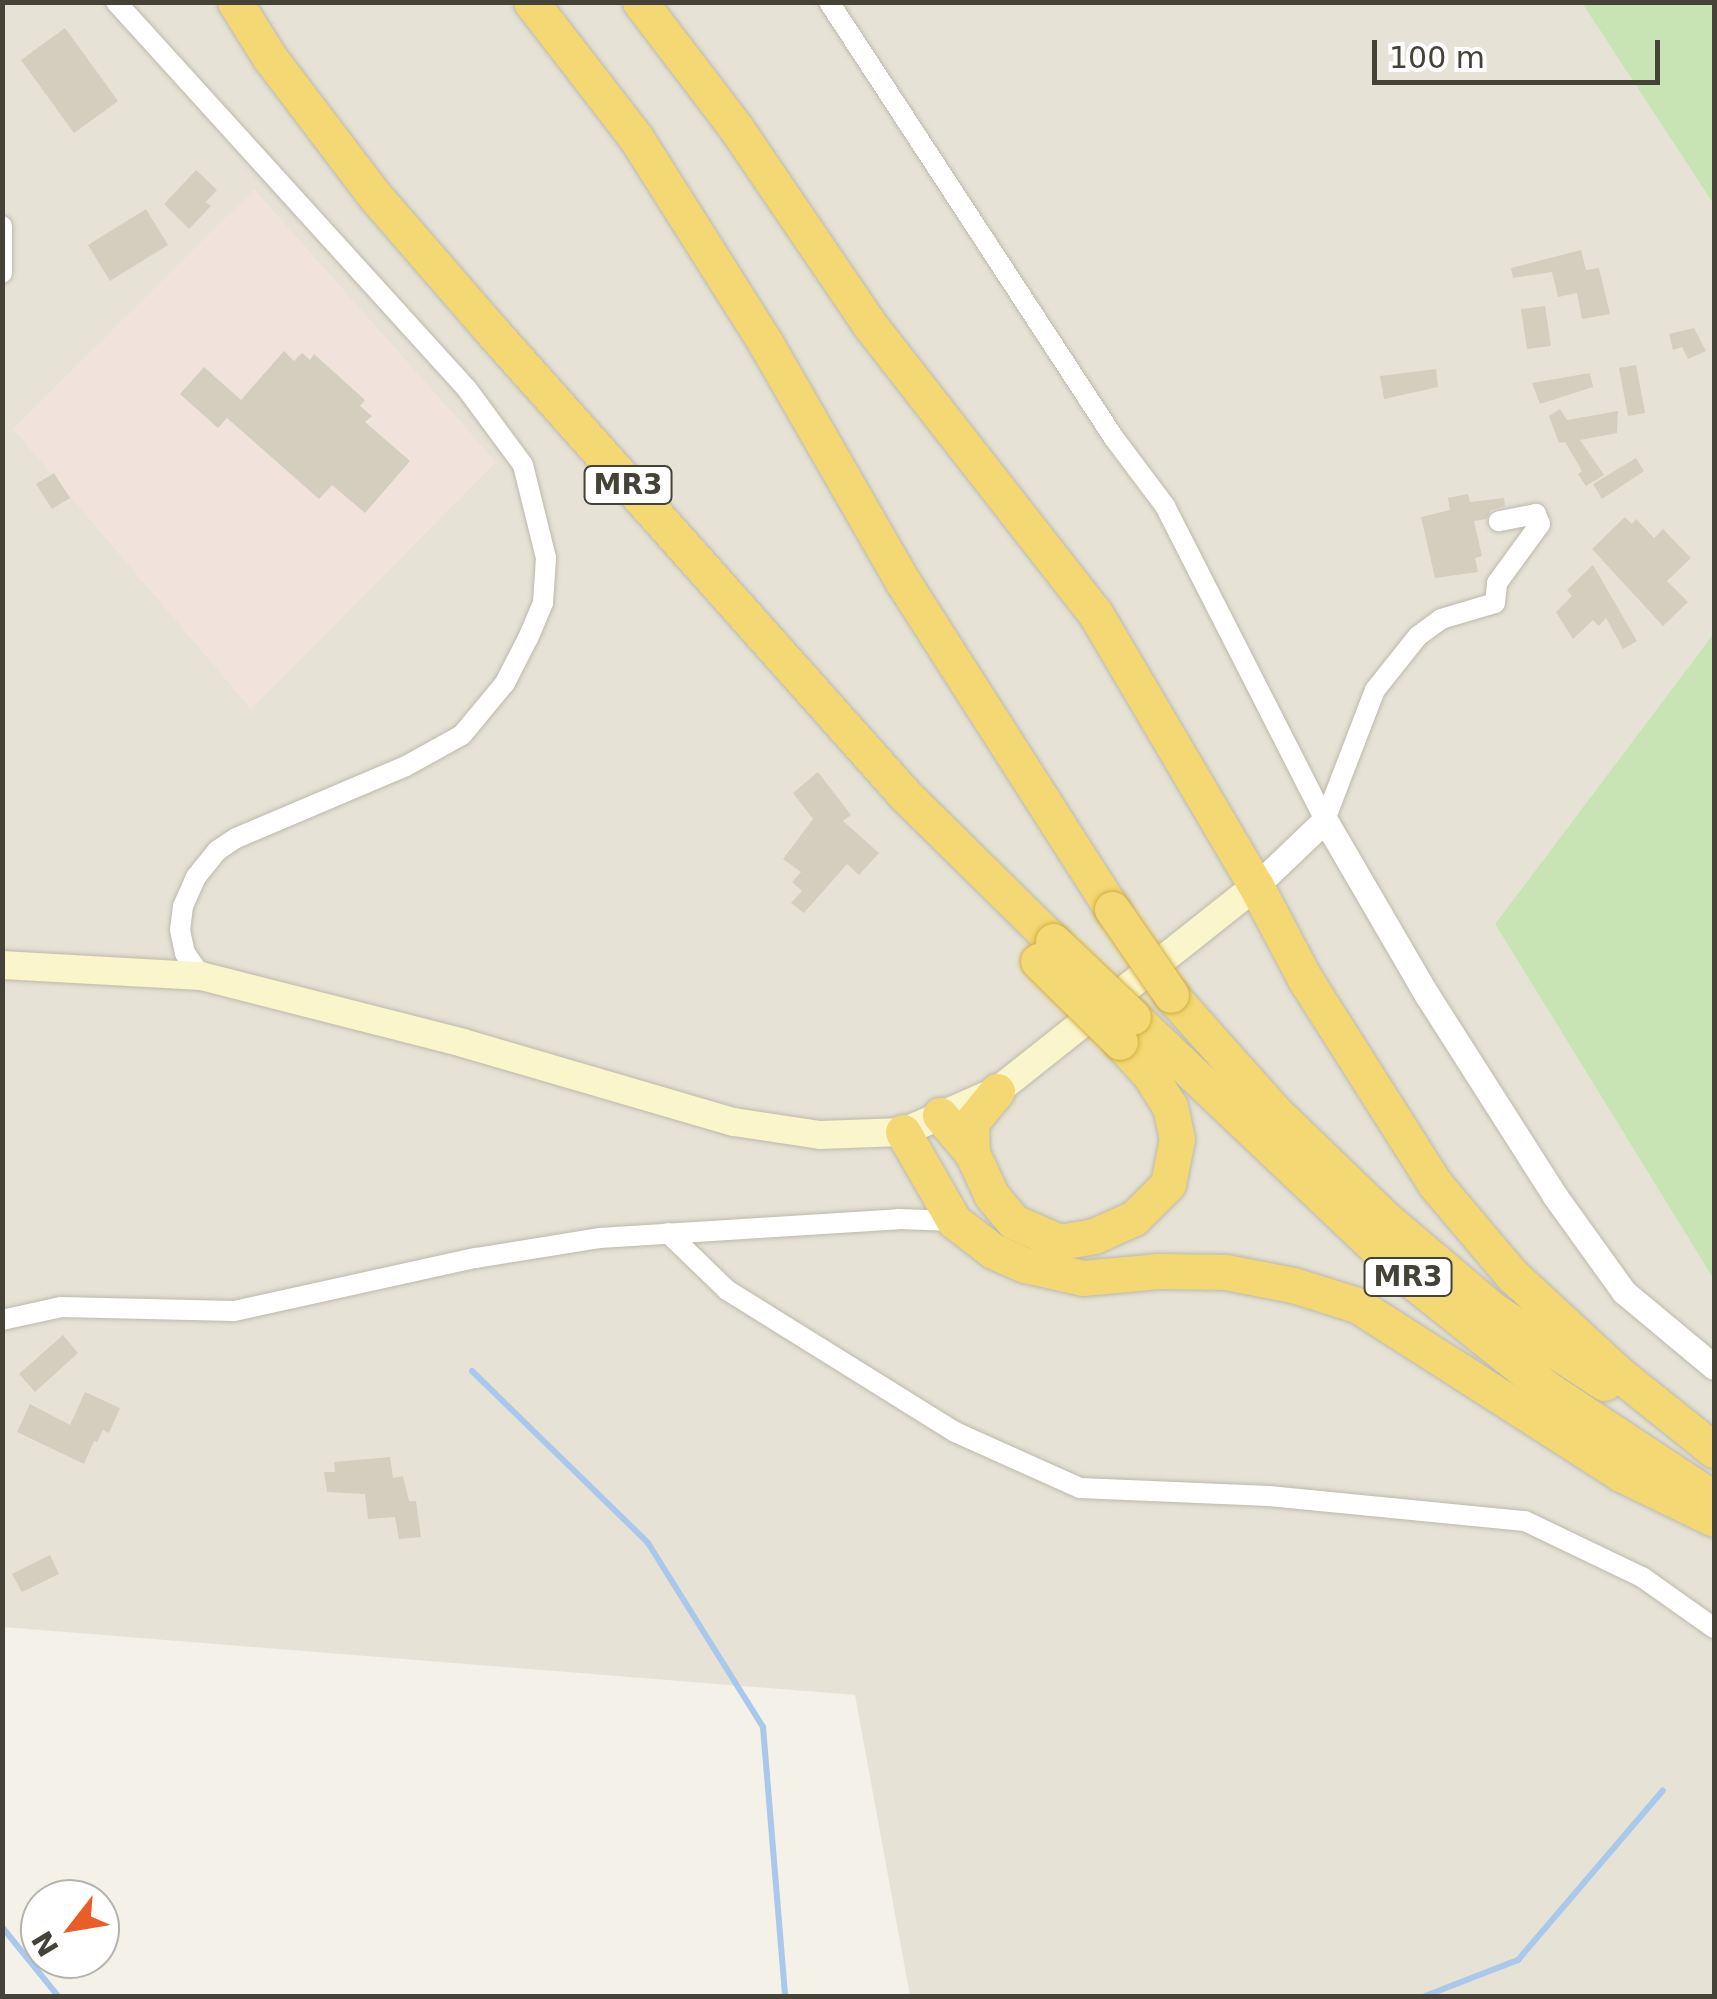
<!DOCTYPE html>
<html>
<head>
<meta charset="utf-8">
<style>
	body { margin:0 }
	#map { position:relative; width:1717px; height:1999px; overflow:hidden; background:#f3f1e8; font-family:"DejaVu Sans",sans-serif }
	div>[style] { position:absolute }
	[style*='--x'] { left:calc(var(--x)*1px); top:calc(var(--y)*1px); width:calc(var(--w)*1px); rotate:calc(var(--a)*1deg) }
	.residential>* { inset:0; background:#e6e3d6 }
	.medical>* { inset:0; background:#f2e2dc }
	.green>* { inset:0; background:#c8e4b4 }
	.stream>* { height:6px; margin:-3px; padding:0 3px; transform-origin:3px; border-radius:3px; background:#a9c8eb }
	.building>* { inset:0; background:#d3cebe }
	.roads { filter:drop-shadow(0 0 2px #bdb9ab) drop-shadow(0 0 2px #bdb9ab) }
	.minor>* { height:20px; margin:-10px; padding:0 10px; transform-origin:10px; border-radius:10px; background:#fff }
	.tertiary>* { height:25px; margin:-12.5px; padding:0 12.5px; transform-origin:12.5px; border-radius:12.5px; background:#fff }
	.secondary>* { height:28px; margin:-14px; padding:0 14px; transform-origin:14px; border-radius:14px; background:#faf5ca }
	.motorway>* { height:35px; margin:-17.5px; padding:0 17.5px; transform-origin:17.5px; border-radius:17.5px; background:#f3d873 }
	.bridges { filter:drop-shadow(0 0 2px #d1af43) drop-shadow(0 0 2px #d1af43) }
	.motorway-bridge>* { height:35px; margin:-17.5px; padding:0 17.5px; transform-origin:17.5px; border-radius:17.5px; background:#f3d873 }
	span { translate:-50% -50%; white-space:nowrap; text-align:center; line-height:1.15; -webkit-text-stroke:8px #fff; paint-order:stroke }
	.shield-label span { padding:2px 8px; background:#fff; border:2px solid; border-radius:8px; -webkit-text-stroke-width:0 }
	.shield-label { font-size:28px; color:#454237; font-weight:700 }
	.frame { position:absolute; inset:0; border:5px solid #454237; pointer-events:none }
	.north { position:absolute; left:20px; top:1879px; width:100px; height:100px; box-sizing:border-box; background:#fff; border:2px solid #b5b3af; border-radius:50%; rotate:239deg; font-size:28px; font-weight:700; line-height:40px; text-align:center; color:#454237 }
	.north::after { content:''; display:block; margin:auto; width:35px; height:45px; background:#ea5d28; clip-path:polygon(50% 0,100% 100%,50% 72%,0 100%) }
	.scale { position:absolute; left:1372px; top:40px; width:288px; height:45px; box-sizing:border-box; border:5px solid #454237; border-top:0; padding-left:12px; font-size:30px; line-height:35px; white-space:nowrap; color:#454237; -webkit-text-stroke:8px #fff; paint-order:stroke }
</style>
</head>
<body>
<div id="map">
	<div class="residential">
		<div style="clip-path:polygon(2px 3px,1582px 3px,1714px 205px,1714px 633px,1495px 924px,1714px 1280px,1714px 1996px,910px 1996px,855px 1695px,3px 1627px)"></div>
	</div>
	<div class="medical">
		<div style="clip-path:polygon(254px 189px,496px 462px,251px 709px,13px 429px)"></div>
	</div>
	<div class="green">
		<div style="clip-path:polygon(1582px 3px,1714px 3px,1714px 205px)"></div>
		<div style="clip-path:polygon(1714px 633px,1714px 1280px,1495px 924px)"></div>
	</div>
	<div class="stream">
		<div style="--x:472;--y:1371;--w:246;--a:44.3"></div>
		<div style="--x:648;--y:1543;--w:217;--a:58"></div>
		<div style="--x:763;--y:1727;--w:270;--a:85.3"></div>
		<div style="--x:2;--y:1927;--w:89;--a:50.9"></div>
		<div style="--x:1425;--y:1996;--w:100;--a:-21.2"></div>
		<div style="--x:1518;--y:1960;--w:223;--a:-49.5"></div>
	</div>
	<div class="building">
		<div style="clip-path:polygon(65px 28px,118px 101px,74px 133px,21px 60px)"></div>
		<div style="clip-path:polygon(196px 170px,217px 190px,206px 202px,211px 206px,189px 229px,164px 204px)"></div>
		<div style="clip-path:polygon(146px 209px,168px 245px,110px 281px,88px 245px)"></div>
		<div style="clip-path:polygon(1581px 250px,1586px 270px,1599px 268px,1610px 314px,1582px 319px,1577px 293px,1558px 297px,1552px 272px,1513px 278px,1511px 268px)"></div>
		<div style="clip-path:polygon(1545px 306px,1551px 346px,1527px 349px,1521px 309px)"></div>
		<div style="clip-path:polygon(1694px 328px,1706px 351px,1688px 359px,1682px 347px,1673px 350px,1669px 334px)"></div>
		<div style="clip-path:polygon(284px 351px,294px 361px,302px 353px,310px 360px,314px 354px,365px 400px,360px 406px,372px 416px,365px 422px,410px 461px,365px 513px,332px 485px,319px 499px,227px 418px,218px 428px,180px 394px,204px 367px,241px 400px)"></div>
		<div style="clip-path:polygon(1636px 365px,1645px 413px,1628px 416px,1619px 368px)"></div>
		<div style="clip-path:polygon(1436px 369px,1438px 387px,1384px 399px,1380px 376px)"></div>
		<div style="clip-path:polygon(1590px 373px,1593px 387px,1540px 404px,1532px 383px)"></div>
		<div style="clip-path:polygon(1560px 409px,1567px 420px,1618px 411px,1617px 433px,1580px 440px,1604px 475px,1586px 486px,1578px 474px,1582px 471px,1565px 442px,1559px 443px,1549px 416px)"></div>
		<div style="clip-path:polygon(1636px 458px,1644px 471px,1602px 499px,1593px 484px)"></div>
		<div style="clip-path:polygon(54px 473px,70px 498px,52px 509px,36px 484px)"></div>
		<div style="clip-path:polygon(1468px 494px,1470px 502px,1504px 498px,1505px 506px,1491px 510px,1486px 519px,1474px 521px,1482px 556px,1475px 558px,1478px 572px,1435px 578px,1421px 517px,1450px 510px,1448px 498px)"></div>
		<div style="clip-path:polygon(1625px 517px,1632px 524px,1636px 519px,1654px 538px,1663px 529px,1691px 558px,1667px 581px,1688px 602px,1663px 626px,1592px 549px)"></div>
		<div style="clip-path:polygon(1593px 565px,1637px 641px,1623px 649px,1606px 618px,1599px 626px,1593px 620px,1573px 639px,1556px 612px,1572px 596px,1567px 590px)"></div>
		<div style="clip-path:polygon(818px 772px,851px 815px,843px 821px,879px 853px,859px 875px,847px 864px,804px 913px,791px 903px,802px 891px,792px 882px,801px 872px,783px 859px,813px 819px,793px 793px)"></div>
		<div style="clip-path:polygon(63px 1335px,78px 1353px,35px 1392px,19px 1374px)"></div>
		<div style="clip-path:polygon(85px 1392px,120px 1408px,109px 1433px,103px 1430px,97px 1442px,94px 1441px,84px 1464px,17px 1432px,30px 1404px,70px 1425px)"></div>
		<div style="clip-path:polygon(390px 1457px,393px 1478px,403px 1476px,409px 1501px,416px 1501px,421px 1537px,399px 1539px,395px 1517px,368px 1519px,365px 1494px,327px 1492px,324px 1472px,335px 1472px,334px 1462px)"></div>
		<div style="clip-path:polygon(50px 1555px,59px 1574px,22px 1592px,12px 1574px)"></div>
	</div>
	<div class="roads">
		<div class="minor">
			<div style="--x:116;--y:2;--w:522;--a:47.79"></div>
			<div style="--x:467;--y:389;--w:94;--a:53.6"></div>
			<div style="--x:523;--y:465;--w:96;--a:76.1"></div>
			<div style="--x:546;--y:558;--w:45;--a:93.8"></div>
			<div style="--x:543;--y:603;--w:38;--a:113"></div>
			<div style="--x:528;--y:638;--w:51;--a:117.1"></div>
			<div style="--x:505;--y:683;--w:67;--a:129.6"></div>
			<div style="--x:462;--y:735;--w:64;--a:151"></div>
			<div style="--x:406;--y:766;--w:185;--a:157"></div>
			<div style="--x:236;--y:838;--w:23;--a:146"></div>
			<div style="--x:217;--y:851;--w:33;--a:129"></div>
			<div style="--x:196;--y:877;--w:32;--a:114"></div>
			<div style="--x:183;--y:906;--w:24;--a:97"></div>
			<div style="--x:180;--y:930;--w:24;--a:78"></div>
			<div style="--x:185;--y:953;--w:28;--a:55"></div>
			<div style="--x:829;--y:2;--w:521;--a:56.83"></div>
			<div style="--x:1114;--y:438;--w:85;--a:53.1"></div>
			<div style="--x:1165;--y:506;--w:352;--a:63"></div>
			<div style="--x:2;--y:226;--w:47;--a:90"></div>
			<div style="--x:1325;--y:820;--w:139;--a:-69"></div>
			<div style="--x:1375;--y:690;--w:69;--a:-51.5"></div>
			<div style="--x:1418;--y:636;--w:29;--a:-36"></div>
			<div style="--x:1441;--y:619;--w:56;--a:-16.5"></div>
			<div style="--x:1495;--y:603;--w:20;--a:-84"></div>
			<div style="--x:1497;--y:583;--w:73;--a:-53.9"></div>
			<div style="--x:1540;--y:524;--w:11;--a:-112"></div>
			<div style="--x:1536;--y:514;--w:38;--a:169"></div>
			<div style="--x:668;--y:1233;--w:82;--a:44"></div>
			<div style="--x:727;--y:1290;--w:269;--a:31.9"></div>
			<div style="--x:955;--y:1432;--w:137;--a:24.1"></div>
			<div style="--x:1080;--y:1488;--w:189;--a:2.4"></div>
			<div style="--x:1269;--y:1496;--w:257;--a:5.6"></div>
			<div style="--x:1525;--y:1521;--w:130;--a:25.6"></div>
			<div style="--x:1642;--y:1577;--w:88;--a:35.3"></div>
			<div style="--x:2;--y:1320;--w:60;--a:-12.4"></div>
			<div style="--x:61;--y:1307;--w:173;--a:1.3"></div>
			<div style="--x:234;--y:1311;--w:248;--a:-12.4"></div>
			<div style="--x:476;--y:1258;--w:126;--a:-9.2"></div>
			<div style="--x:600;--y:1238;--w:299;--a:-3.6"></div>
			<div style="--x:898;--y:1219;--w:56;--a:2"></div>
		</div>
		<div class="tertiary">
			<div style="--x:1256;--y:886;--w:95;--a:-43.7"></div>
			<div style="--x:1325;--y:820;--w:203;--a:59.8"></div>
			<div style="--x:1427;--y:995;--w:238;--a:57.5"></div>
			<div style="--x:1555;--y:1196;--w:118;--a:54.3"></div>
			<div style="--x:1624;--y:1292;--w:117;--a:39.8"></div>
		</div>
		<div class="secondary">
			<div style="--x:2;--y:965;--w:199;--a:3.2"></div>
			<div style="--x:201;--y:976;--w:270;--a:14.3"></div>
			<div style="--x:463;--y:1043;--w:282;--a:16.3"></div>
			<div style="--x:734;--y:1122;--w:87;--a:8.6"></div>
			<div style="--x:820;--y:1135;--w:83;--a:-2.1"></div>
			<div style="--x:903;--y:1132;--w:103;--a:-23.6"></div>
			<div style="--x:997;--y:1091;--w:330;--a:-38.4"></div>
		</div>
		<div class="motorway">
			<div style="--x:235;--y:2;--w:66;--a:58"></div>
			<div style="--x:270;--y:58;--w:172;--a:52.8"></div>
			<div style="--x:374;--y:195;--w:177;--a:49.1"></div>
			<div style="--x:490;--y:329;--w:624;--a:48.31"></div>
			<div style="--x:905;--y:795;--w:208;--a:44.6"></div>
			<div style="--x:531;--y:2;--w:172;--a:52.3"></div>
			<div style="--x:636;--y:138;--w:244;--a:57.7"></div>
			<div style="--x:766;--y:344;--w:275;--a:60.1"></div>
			<div style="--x:903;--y:582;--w:388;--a:57.4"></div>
			<div style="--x:640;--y:2;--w:158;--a:52.7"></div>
			<div style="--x:736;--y:128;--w:237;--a:55.8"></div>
			<div style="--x:869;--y:324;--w:367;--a:52"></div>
			<div style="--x:1095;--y:613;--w:317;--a:59.5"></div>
			<div style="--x:1256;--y:886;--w:105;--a:62.2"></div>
			<div style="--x:1305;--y:979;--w:243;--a:57.6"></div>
			<div style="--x:1435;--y:1184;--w:119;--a:49.8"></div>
			<div style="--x:1512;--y:1275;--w:146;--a:42.8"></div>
			<div style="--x:1619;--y:1374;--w:122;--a:38.7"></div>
			<div style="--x:1171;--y:995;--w:157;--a:48.4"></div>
			<div style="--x:1275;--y:1112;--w:156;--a:44"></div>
			<div style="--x:1387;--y:1220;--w:139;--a:40.3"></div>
			<div style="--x:1493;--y:1310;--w:133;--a:33.3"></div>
			<div style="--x:1133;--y:1017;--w:376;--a:43.5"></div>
			<div style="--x:1406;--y:1276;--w:183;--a:38.6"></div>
			<div style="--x:1549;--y:1390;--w:198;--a:33.4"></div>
			<div style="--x:997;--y:1091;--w:41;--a:129.1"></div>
			<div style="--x:971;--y:1123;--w:30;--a:88"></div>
			<div style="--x:972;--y:1153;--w:47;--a:65.1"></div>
			<div style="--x:992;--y:1196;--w:34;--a:50"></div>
			<div style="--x:1014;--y:1222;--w:50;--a:23.5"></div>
			<div style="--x:1060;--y:1242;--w:35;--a:-10"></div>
			<div style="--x:1094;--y:1236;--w:44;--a:-24.2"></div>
			<div style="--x:1134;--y:1218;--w:48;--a:-45"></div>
			<div style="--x:1168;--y:1184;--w:46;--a:-78.7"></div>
			<div style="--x:1177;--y:1139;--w:33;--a:-102"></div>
			<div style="--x:1170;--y:1107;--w:39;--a:-122"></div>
			<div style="--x:1149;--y:1074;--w:43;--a:-132.2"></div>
			<div style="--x:940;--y:1115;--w:50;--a:49.9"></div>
			<div style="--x:903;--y:1132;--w:103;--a:60.2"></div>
			<div style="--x:954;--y:1221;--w:49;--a:37.6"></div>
			<div style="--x:993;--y:1251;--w:35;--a:24"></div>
			<div style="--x:1025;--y:1265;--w:59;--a:12.6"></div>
			<div style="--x:1083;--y:1278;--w:76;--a:-5.3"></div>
			<div style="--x:1159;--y:1271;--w:67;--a:0.9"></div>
			<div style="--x:1226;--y:1272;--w:68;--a:11"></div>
			<div style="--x:1293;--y:1285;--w:67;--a:17.4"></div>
			<div style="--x:1357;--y:1305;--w:313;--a:32.6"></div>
			<div style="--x:1621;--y:1474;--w:103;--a:25.8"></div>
		</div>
	</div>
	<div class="bridges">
		<div class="motorway-bridge">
			<div style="--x:1112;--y:909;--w:104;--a:55.5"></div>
			<div style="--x:1053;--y:941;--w:110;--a:43.5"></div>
			<div style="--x:1038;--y:961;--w:115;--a:44.6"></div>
		</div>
	</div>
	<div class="shield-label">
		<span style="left:628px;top:485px">MR3</span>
		<span style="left:1408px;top:1277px">MR3</span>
	</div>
	<div class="frame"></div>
	<div class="north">N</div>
	<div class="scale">100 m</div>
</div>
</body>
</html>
